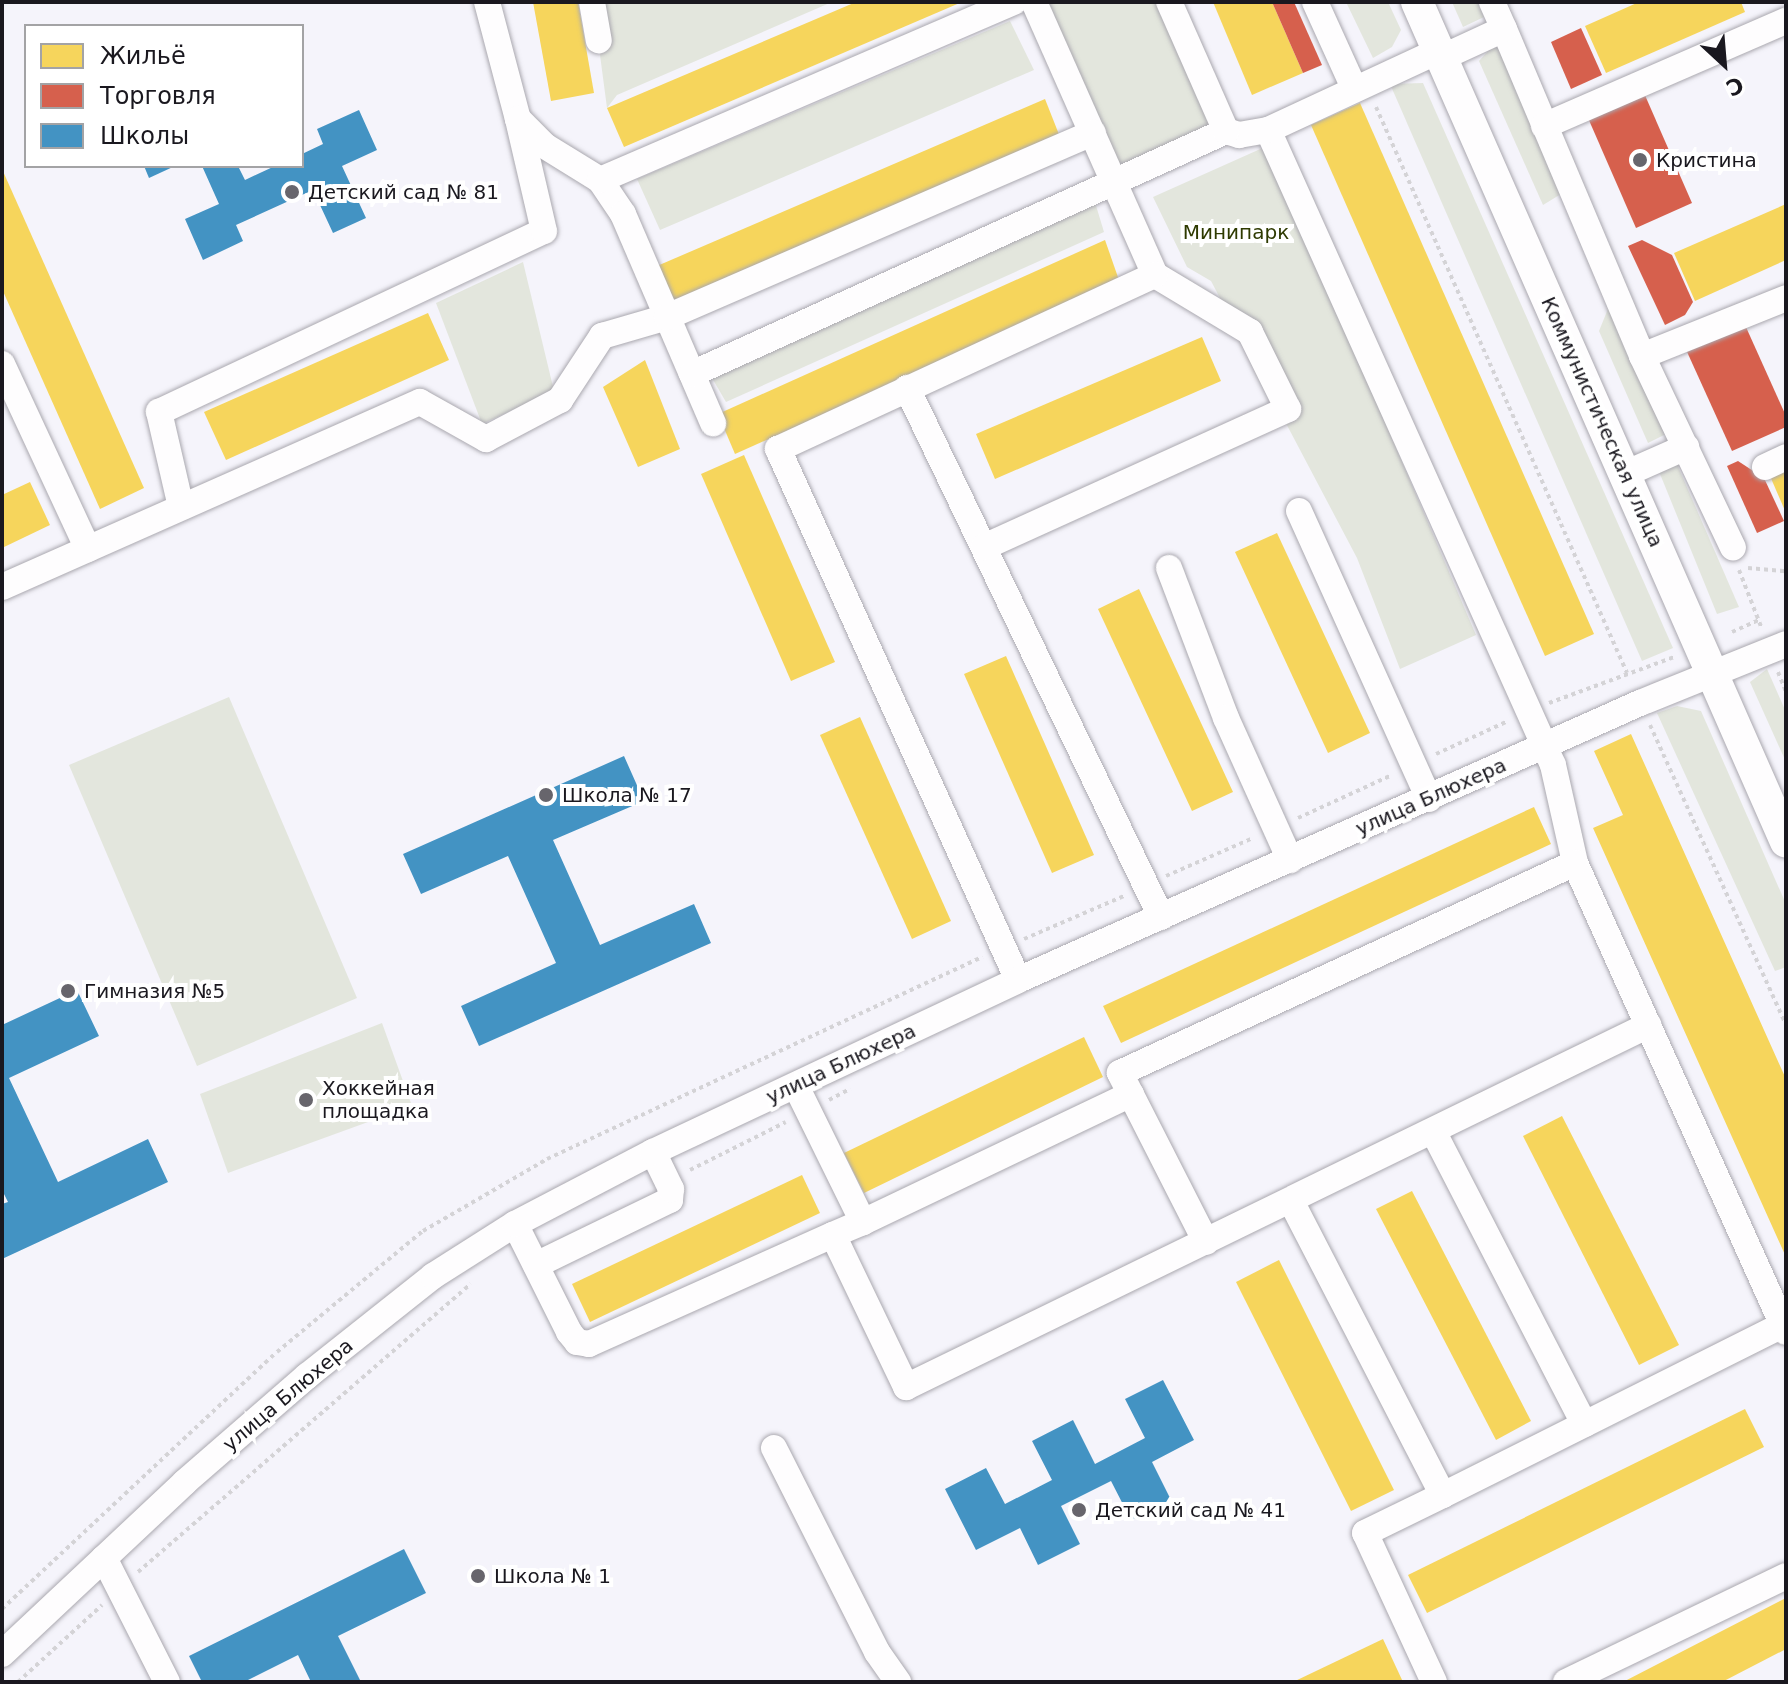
<!DOCTYPE html>
<html>
<head>
<meta charset="utf-8">
<style>
	body { margin:0 }
	#map { position:relative; width:1788px; height:1684px; overflow:hidden; background:#f5f4fb; font-family:"DejaVu Sans",sans-serif }
	div>[style] { position:absolute }
	[style*='--x'] { left:calc(var(--x)*1px); top:calc(var(--y)*1px); width:calc(var(--w)*1px); rotate:calc(var(--a)*1deg) }
	.green>* { inset:0; background:#e3e6dd }
	.homes>* { inset:0; background:#f6d55c }
	.shops>* { inset:0; background:#d6604d }
	.schools>* { inset:0; background:#4393c3 }
	.path>* { height:4px; margin-top:-2px; transform-origin:0; background:repeating-linear-gradient(90deg,#d4d3d6 0 4px,transparent 0 8px) }
	.roads { filter:drop-shadow(0 0 2px #aaa8af) drop-shadow(0 0 2px #aaa8af) }
	.minor>* { height:26px; margin:-13px; padding:0 13px; transform-origin:13px; border-radius:13px; background:#fefdfe }
	.major>* { height:32px; margin:-16px; padding:0 16px; transform-origin:16px; border-radius:16px; background:#fefdfe }
	.dots>* { width:22px; height:22px; translate:-50% -50%; box-sizing:border-box; border:4px solid #fff; border-radius:50% }
	span { translate:-50% -50%; white-space:nowrap; text-align:center; line-height:1.15; -webkit-text-stroke:8px #fff; paint-order:stroke }
	.poi-label { font-size:20px; color:#1a181f }
	.left { translate:0 -50%; text-align:left }
	.park-label { font-size:20px; color:#2e3a00 }
	.street-label { font-size:20px; color:#1a181f }
	.frame { position:absolute; inset:0; border:4px solid #1a181f; pointer-events:none }
	.legend { position:absolute; left:24px; top:24px; width:280px; height:144px; box-sizing:border-box; background:#fff; border:2px solid #a3a3a5; margin:0; padding:10px 14px; list-style:none; font-size:24px; color:#1a181f }
	.legend li { display:flex; align-items:center; gap:16px; height:40px }
	.legend b { width:40px; border:2px solid #a3a3a5 }
	.north { position:absolute; left:1684px; top:24px; width:80px; height:80px; -webkit-text-stroke:6px #fff; paint-order:stroke; rotate:154deg; font-size:22px; font-weight:700; line-height:32px; text-align:center; color:#1a181f }
	.north::after { content:''; display:block; margin:auto; width:28px; height:36px; background:#1a181f; clip-path:polygon(50% 0,100% 100%,50% 72%,0 100%) }
</style>
</head>
<body>
<div id="map">
	<div class="green">
		<div style="clip-path:polygon(593px 2px,832px 2px,617px 95px,607px 108px)"></div>
		<div style="clip-path:polygon(1044px 2px,1159px 2px,1214px 127px,1117px 172px)"></div>
		<div style="clip-path:polygon(1346px 2px,1388px 2px,1401px 30px,1392px 47px,1373px 58px)"></div>
		<div style="clip-path:polygon(1452px 2px,1477px 2px,1484px 17px,1463px 27px)"></div>
		<div style="clip-path:polygon(1010px 21px,1034px 70px,660px 230px,637px 179px)"></div>
		<div style="clip-path:polygon(1496px 42px,1561px 194px,1543px 205px,1479px 61px)"></div>
		<div style="clip-path:polygon(1423px 83px,1673px 648px,1642px 661px,1390px 84px)"></div>
		<div style="clip-path:polygon(1267px 146px,1476px 635px,1400px 669px,1357px 558px,1211px 281px,1187px 267px,1153px 197px)"></div>
		<div style="clip-path:polygon(1094px 199px,1104px 232px,726px 402px,712px 378px)"></div>
		<div style="clip-path:polygon(523px 262px,554px 391px,482px 424px,436px 303px)"></div>
		<div style="clip-path:polygon(1610px 304px,1668px 433px,1648px 443px,1599px 331px)"></div>
		<div style="clip-path:polygon(1673px 455px,1739px 607px,1717px 614px,1658px 469px)"></div>
		<div style="clip-path:polygon(1767px 669px,1786px 712px,1786px 762px,1750px 682px)"></div>
		<div style="clip-path:polygon(229px 697px,357px 998px,197px 1066px,69px 765px)"></div>
		<div style="clip-path:polygon(1677px 706px,1701px 711px,1786px 904px,1786px 967px,1775px 971px,1657px 713px)"></div>
		<div style="clip-path:polygon(382px 1023px,412px 1106px,228px 1173px,200px 1094px)"></div>
	</div>
	<div class="homes">
		<div style="clip-path:polygon(533px 2px,578px 2px,594px 93px,551px 101px)"></div>
		<div style="clip-path:polygon(856px 2px,962px 2px,624px 147px,607px 108px)"></div>
		<div style="clip-path:polygon(1213px 2px,1272px 2px,1303px 73px,1252px 95px)"></div>
		<div style="clip-path:polygon(1639px 2px,1741px 2px,1745px 12px,1606px 73px,1585px 26px)"></div>
		<div style="clip-path:polygon(1045px 99px,1060px 137px,672px 303px,657px 266px)"></div>
		<div style="clip-path:polygon(1360px 103px,1594px 634px,1545px 656px,1311px 125px)"></div>
		<div style="clip-path:polygon(2px 169px,144px 488px,100px 509px,2px 289px)"></div>
		<div style="clip-path:polygon(1786px 204px,1786px 260px,1695px 301px,1674px 253px)"></div>
		<div style="clip-path:polygon(1105px 240px,1120px 283px,735px 454px,718px 414px)"></div>
		<div style="clip-path:polygon(428px 313px,449px 360px,226px 460px,204px 412px)"></div>
		<div style="clip-path:polygon(1202px 337px,1221px 381px,995px 479px,976px 434px)"></div>
		<div style="clip-path:polygon(645px 360px,680px 449px,638px 467px,603px 387px)"></div>
		<div style="clip-path:polygon(744px 455px,835px 662px,791px 681px,701px 474px)"></div>
		<div style="clip-path:polygon(1786px 468px,1786px 513px,1770px 476px)"></div>
		<div style="clip-path:polygon(30px 482px,50px 525px,2px 548px,2px 495px)"></div>
		<div style="clip-path:polygon(1277px 533px,1370px 733px,1328px 753px,1235px 552px)"></div>
		<div style="clip-path:polygon(1139px 589px,1233px 792px,1192px 811px,1098px 609px)"></div>
		<div style="clip-path:polygon(1006px 656px,1094px 855px,1052px 873px,964px 674px)"></div>
		<div style="clip-path:polygon(860px 717px,951px 921px,912px 939px,820px 735px)"></div>
		<div style="clip-path:polygon(1631px 734px,1786px 1079px,1786px 1257px,1593px 828px,1623px 815px,1594px 751px)"></div>
		<div style="clip-path:polygon(1534px 807px,1551px 844px,1121px 1043px,1103px 1006px)"></div>
		<div style="clip-path:polygon(1084px 1037px,1103px 1077px,864px 1193px,844px 1153px)"></div>
		<div style="clip-path:polygon(1562px 1116px,1679px 1345px,1639px 1365px,1523px 1136px)"></div>
		<div style="clip-path:polygon(802px 1175px,820px 1213px,590px 1322px,572px 1284px)"></div>
		<div style="clip-path:polygon(1412px 1191px,1531px 1421px,1496px 1440px,1376px 1209px)"></div>
		<div style="clip-path:polygon(1279px 1260px,1394px 1490px,1351px 1511px,1236px 1282px)"></div>
		<div style="clip-path:polygon(1745px 1409px,1764px 1447px,1427px 1613px,1408px 1575px)"></div>
		<div style="clip-path:polygon(1786px 1598px,1786px 1649px,1722px 1682px,1623px 1682px)"></div>
		<div style="clip-path:polygon(1383px 1639px,1403px 1682px,1293px 1682px)"></div>
	</div>
	<div class="shops">
		<div style="clip-path:polygon(1272px 2px,1294px 2px,1322px 65px,1303px 73px)"></div>
		<div style="clip-path:polygon(1581px 28px,1602px 75px,1571px 89px,1551px 42px)"></div>
		<div style="clip-path:polygon(1644px 93px,1692px 203px,1636px 228px,1588px 118px)"></div>
		<div style="clip-path:polygon(1642px 240px,1672px 255px,1693px 302px,1685px 315px,1665px 325px,1628px 246px)"></div>
		<div style="clip-path:polygon(1741px 316px,1786px 416px,1786px 427px,1732px 451px,1683px 343px)"></div>
		<div style="clip-path:polygon(1738px 461px,1764px 478px,1784px 521px,1757px 533px,1727px 466px)"></div>
	</div>
	<div class="schools">
		<div style="clip-path:polygon(359px 110px,377px 150px,342px 166px,366px 218px,333px 233px,313px 190px,236px 225px,243px 241px,203px 260px,185px 219px,219px 204px,202px 166px,238px 166px,245px 180px,275px 166px,302px 166px,302px 154px,323px 144px,317px 129px)"></div>
		<div style="clip-path:polygon(144px 166px,175px 166px,149px 178px)"></div>
		<div style="clip-path:polygon(624px 756px,644px 801px,553px 840px,600px 945px,694px 904px,711px 943px,479px 1046px,461px 1006px,556px 963px,508px 856px,421px 894px,403px 854px)"></div>
		<div style="clip-path:polygon(77px 990px,99px 1036px,9px 1078px,58px 1182px,148px 1139px,168px 1182px,2px 1259px,2px 1204px,8px 1202px,2px 1190px,2px 1025px)"></div>
		<div style="clip-path:polygon(1163px 1380px,1194px 1440px,1152px 1462px,1171px 1500px,1131px 1520px,1111px 1481px,1061px 1506px,1080px 1544px,1038px 1565px,1020px 1528px,976px 1550px,945px 1489px,986px 1468px,1005px 1504px,1052px 1480px,1032px 1441px,1073px 1420px,1095px 1464px,1145px 1438px,1125px 1399px)"></div>
		<div style="clip-path:polygon(404px 1549px,426px 1593px,338px 1636px,361px 1682px,311px 1682px,298px 1655px,244px 1682px,202px 1682px,189px 1656px)"></div>
	</div>
	<div class="path">
		<div style="--x:1376;--y:107;--w:619;--a:66.08"></div>
		<div style="--x:1748;--y:568;--w:38;--a:5"></div>
		<div style="--x:1739;--y:570;--w:63;--a:68.7"></div>
		<div style="--x:1732;--y:632;--w:30;--a:-24"></div>
		<div style="--x:1778;--y:672;--w:22;--a:68"></div>
		<div style="--x:1549;--y:703;--w:133;--a:-20.2"></div>
		<div style="--x:1650;--y:725;--w:329;--a:65.6"></div>
		<div style="--x:1436;--y:754;--w:79;--a:-24.6"></div>
		<div style="--x:1298;--y:818;--w:103;--a:-24.6"></div>
		<div style="--x:1166;--y:876;--w:95;--a:-23.6"></div>
		<div style="--x:1024;--y:939;--w:111;--a:-23.3"></div>
		<div style="--x:829;--y:1100;--w:24;--a:-28"></div>
		<div style="--x:690;--y:1170;--w:107;--a:-26.6"></div>
		<div style="--x:138;--y:1572;--w:440;--a:-40.9"></div>
		<div style="--x:2;--y:1609;--w:376;--a:-43.1"></div>
		<div style="--x:277;--y:1352;--w:190;--a:-39.7"></div>
		<div style="--x:423;--y:1231;--w:143;--a:-30.1"></div>
		<div style="--x:547;--y:1159;--w:480;--a:-24.9"></div>
		<div style="--x:18;--y:1682;--w:114;--a:-42.5"></div>
	</div>
	<div class="roads">
		<div class="minor">
			<div style="--x:487;--y:2;--w:121;--a:75.2"></div>
			<div style="--x:518;--y:119;--w:38;--a:45"></div>
			<div style="--x:545;--y:146;--w:65;--a:31.7"></div>
			<div style="--x:600;--y:180;--w:41;--a:55.9"></div>
			<div style="--x:623;--y:214;--w:228;--a:66.7"></div>
			<div style="--x:592;--y:2;--w:39;--a:80"></div>
			<div style="--x:1315;--y:2;--w:94;--a:65.6"></div>
			<div style="--x:1504;--y:29;--w:355;--a:67.1"></div>
			<div style="--x:1642;--y:356;--w:212;--a:64.6"></div>
			<div style="--x:1441;--y:58;--w:69;--a:-24.7"></div>
			<div style="--x:1504;--y:29;--w:30;--a:-114"></div>
			<div style="--x:1544;--y:126;--w:264;--a:-23.5"></div>
			<div style="--x:1268;--y:130;--w:696;--a:65.83"></div>
			<div style="--x:1553;--y:765;--w:100;--a:77.3"></div>
			<div style="--x:1575;--y:863;--w:514;--a:65.78"></div>
			<div style="--x:1226;--y:131;--w:14;--a:17"></div>
			<div style="--x:1239;--y:135;--w:29;--a:-10"></div>
			<div style="--x:1268;--y:130;--w:187;--a:-24.9"></div>
			<div style="--x:600;--y:180;--w:451;--a:-23.3"></div>
			<div style="--x:1642;--y:356;--w:155;--a:-21.9"></div>
			<div style="--x:2;--y:364;--w:204;--a:65.1"></div>
			<div style="--x:692;--y:374;--w:587;--a:-24.47"></div>
			<div style="--x:1226;--y:131;--w:141;--a:-113.8"></div>
			<div style="--x:907;--y:388;--w:587;--a:64.35"></div>
			<div style="--x:1765;--y:467;--w:23;--a:-25"></div>
			<div style="--x:1625;--y:474;--w:67;--a:-23.9"></div>
			<div style="--x:181;--y:507;--w:98;--a:-103"></div>
			<div style="--x:159;--y:412;--w:425;--a:-25.2"></div>
			<div style="--x:544;--y:231;--w:115;--a:-103.1"></div>
			<div style="--x:1299;--y:511;--w:316;--a:65.7"></div>
			<div style="--x:984;--y:547;--w:334;--a:-24.4"></div>
			<div style="--x:1288;--y:409;--w:86;--a:-116.3"></div>
			<div style="--x:1250;--y:332;--w:111;--a:-149"></div>
			<div style="--x:1155;--y:275;--w:299;--a:-113.9"></div>
			<div style="--x:1169;--y:568;--w:160;--a:69.2"></div>
			<div style="--x:1226;--y:718;--w:156;--a:65.7"></div>
			<div style="--x:2;--y:587;--w:457;--a:-23.9"></div>
			<div style="--x:420;--y:402;--w:76;--a:29.3"></div>
			<div style="--x:486;--y:439;--w:84;--a:-27.8"></div>
			<div style="--x:560;--y:400;--w:77;--a:-56.7"></div>
			<div style="--x:602;--y:336;--w:68;--a:-16.3"></div>
			<div style="--x:667;--y:317;--w:464;--a:-23.4"></div>
			<div style="--x:1018;--y:980;--w:583;--a:-114.32"></div>
			<div style="--x:778;--y:449;--w:415;--a:-24.8"></div>
			<div style="--x:796;--y:1086;--w:152;--a:63.8"></div>
			<div style="--x:863;--y:1222;--w:33;--a:157"></div>
			<div style="--x:833;--y:1235;--w:169;--a:64.3"></div>
			<div style="--x:906;--y:1387;--w:826;--a:-25.98"></div>
			<div style="--x:1433;--y:1131;--w:330;--a:62.7"></div>
			<div style="--x:1291;--y:1201;--w:331;--a:62.7"></div>
			<div style="--x:1443;--y:1495;--w:380;--a:-26.6"></div>
			<div style="--x:863;--y:1222;--w:297;--a:-25.5"></div>
			<div style="--x:515;--y:1224;--w:121;--a:63.4"></div>
			<div style="--x:569;--y:1332;--w:13;--a:51"></div>
			<div style="--x:577;--y:1342;--w:12;--a:9"></div>
			<div style="--x:589;--y:1344;--w:267;--a:-24.1"></div>
			<div style="--x:1206;--y:1242;--w:190;--a:-117"></div>
			<div style="--x:1120;--y:1073;--w:501;--a:-24.78"></div>
			<div style="--x:536;--y:1265;--w:149;--a:-25.9"></div>
			<div style="--x:670;--y:1200;--w:11;--a:-85"></div>
			<div style="--x:671;--y:1189;--w:41;--a:-115.9"></div>
			<div style="--x:774;--y:1448;--w:229;--a:63.2"></div>
			<div style="--x:877;--y:1652;--w:37;--a:55"></div>
			<div style="--x:104;--y:1558;--w:139;--a:63.1"></div>
			<div style="--x:2;--y:1654;--w:251;--a:-43.2"></div>
			<div style="--x:185;--y:1482;--w:162;--a:-41"></div>
			<div style="--x:307;--y:1376;--w:161;--a:-38.4"></div>
			<div style="--x:433;--y:1276;--w:97;--a:-32.4"></div>
			<div style="--x:515;--y:1224;--w:156;--a:-27.6"></div>
			<div style="--x:653;--y:1152;--w:403;--a:-25.2"></div>
			<div style="--x:1018;--y:980;--w:681;--a:-24.01"></div>
			<div style="--x:1640;--y:703;--w:157;--a:-22"></div>
			<div style="--x:1434;--y:1682;--w:164;--a:-114.8"></div>
			<div style="--x:1365;--y:1533;--w:87;--a:-26"></div>
			<div style="--x:1566;--y:1682;--w:244;--a:-25.7"></div>
		</div>
		<div class="major">
			<div style="--x:1417;--y:2;--w:917;--a:66.28"></div>
		</div>
	</div>
	<div class="dots">
		<div style="left:1640px;top:160px;background:#67656c"></div>
		<div style="left:292px;top:192px;background:#67656c"></div>
		<div style="left:546px;top:795px;background:#67656c"></div>
		<div style="left:68px;top:991px;background:#67656c"></div>
		<div style="left:306px;top:1100px;background:#67656c"></div>
		<div style="left:1079px;top:1510px;background:#67656c"></div>
		<div style="left:478px;top:1576px;background:#67656c"></div>
	</div>
	<div class="poi-label">
		<span class="left" style="left:1656px;top:160px">Кристина</span>
		<span class="left" style="left:308px;top:192px">Детский сад № 81</span>
		<span class="left" style="left:562px;top:795px">Школа № 17</span>
		<span class="left" style="left:84px;top:991px">Гимназия №5</span>
		<span class="left" style="left:322px;top:1100px">Хоккейная<br>площадка</span>
		<span class="left" style="left:1095px;top:1510px">Детский сад № 41</span>
		<span class="left" style="left:494px;top:1576px">Школа № 1</span>
	</div>
	<div class="park-label">
		<span style="left:1236px;top:232px">Минипарк</span>
	</div>
	<div class="street-label">
		<span style="left:1602px;top:422px;rotate:66deg">Коммунистическая улица</span>
		<span style="left:1431px;top:797px;rotate:-24deg">улица Блюхера</span>
		<span style="left:841px;top:1064px;rotate:-25deg">улица Блюхера</span>
		<span style="left:288px;top:1395px;rotate:-40deg">улица Блюхера</span>
	</div>
	<div class="frame"></div>
	<ul class="legend">
	<li><b style="height:22px;background:#f6d55c"></b>Жильё</li>
	<li><b style="height:22px;background:#d6604d"></b>Торговля</li>
	<li><b style="height:22px;background:#4393c3"></b>Школы</li>
	</ul>
	<div class="north">С</div>
</div>
</body>
</html>
